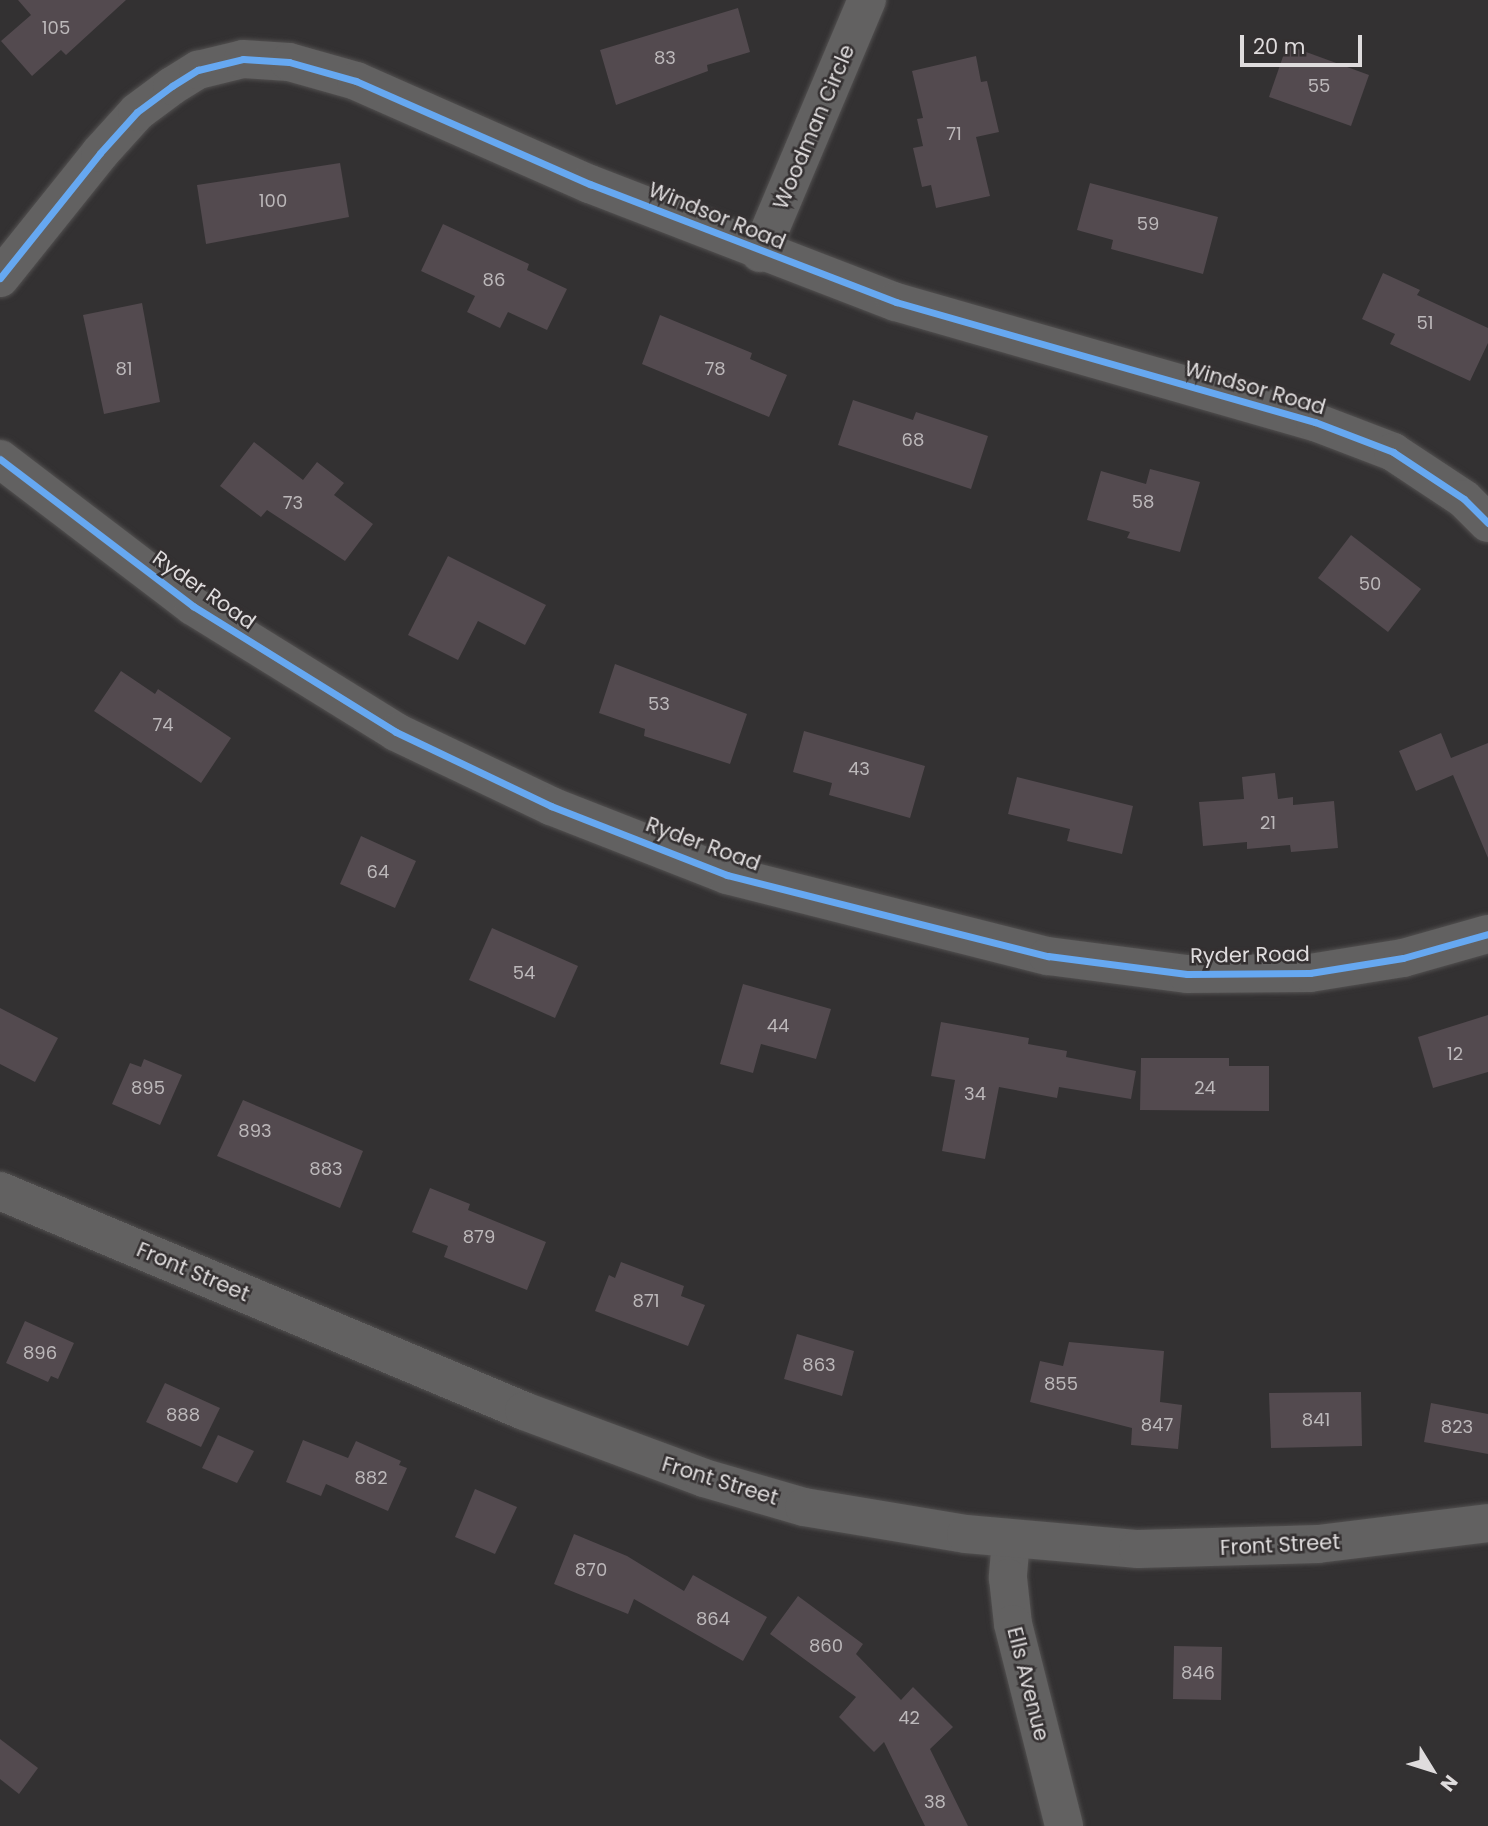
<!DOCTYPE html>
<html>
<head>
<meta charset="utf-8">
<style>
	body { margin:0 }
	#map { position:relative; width:1488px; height:1826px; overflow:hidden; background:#333132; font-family:Poppins,sans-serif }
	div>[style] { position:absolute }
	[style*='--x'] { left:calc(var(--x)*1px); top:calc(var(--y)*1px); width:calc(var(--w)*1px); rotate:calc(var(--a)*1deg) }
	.building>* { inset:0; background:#534a4f }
	.roads { filter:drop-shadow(0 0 2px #525050) drop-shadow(0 0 2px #525050) }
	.minor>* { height:38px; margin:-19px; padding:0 19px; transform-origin:19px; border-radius:19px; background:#626161 }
	.tertiary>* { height:38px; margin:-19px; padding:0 19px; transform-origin:19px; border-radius:19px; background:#626161 }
	.cycleway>* { height:7px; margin:-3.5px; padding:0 3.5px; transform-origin:3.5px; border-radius:3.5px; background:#66a8f1 }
	span { translate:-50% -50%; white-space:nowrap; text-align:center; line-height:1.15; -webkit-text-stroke:5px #343031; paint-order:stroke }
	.number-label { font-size:18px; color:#bcb8ba }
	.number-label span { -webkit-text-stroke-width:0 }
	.street-label { font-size:21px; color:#dfdcdd }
	.north { position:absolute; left:1397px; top:1735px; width:70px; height:70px; -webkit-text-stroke:5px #343031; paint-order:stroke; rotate:128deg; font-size:19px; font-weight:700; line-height:28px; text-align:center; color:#dfdcdd }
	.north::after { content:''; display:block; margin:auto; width:24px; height:32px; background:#dfdcdd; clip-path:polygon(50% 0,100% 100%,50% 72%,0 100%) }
	.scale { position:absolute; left:1240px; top:35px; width:122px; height:32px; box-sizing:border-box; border:4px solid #dfdcdd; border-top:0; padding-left:9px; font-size:21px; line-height:24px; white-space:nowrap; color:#dfdcdd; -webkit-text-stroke:5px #343031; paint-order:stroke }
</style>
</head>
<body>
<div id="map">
	<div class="building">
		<div style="clip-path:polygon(18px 0,126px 0,66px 55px,61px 50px,32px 76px,1px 41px,31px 15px)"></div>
		<div style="clip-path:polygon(738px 8px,750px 52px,707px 65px,708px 71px,616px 105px,600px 50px)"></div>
		<div style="clip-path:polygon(1287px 45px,1369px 75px,1351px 126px,1269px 97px)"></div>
		<div style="clip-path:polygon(976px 56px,981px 82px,987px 81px,999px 132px,976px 137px,990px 196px,936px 208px,931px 185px,922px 187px,913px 148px,923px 146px,917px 119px,923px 118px,912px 71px)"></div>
		<div style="clip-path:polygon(340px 163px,349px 217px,206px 244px,197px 185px)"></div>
		<div style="clip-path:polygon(1090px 183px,1218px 217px,1203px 274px,1111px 249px,1113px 240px,1077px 230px)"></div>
		<div style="clip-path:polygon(443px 224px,529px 264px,527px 270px,567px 289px,547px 330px,508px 312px,500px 328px,467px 312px,475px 296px,421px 271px)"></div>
		<div style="clip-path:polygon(1383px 273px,1420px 290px,1417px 295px,1488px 328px,1488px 343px,1470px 381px,1390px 344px,1395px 334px,1362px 319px)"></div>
		<div style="clip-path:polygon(142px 303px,160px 402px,104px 414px,83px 315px)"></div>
		<div style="clip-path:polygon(660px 315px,752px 353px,750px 359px,787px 375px,769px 417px,642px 364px)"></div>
		<div style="clip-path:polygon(853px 400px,913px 420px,916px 412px,988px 436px,971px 489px,838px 445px)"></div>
		<div style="clip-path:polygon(254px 442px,303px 480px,317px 462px,344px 483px,334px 495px,373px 524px,345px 561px,267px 510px,261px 517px,220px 486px)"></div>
		<div style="clip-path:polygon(1150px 469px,1200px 482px,1180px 552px,1127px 538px,1130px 532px,1087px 520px,1101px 471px,1146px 484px)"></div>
		<div style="clip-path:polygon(1351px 535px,1421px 589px,1388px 632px,1318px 578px)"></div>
		<div style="clip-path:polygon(448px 556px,546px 605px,525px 645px,478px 621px,458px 660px,408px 635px)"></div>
		<div style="clip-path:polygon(615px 664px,747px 714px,730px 764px,644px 736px,645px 729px,599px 713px)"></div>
		<div style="clip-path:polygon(121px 671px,155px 694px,158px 689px,231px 738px,201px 783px,94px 711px)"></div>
		<div style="clip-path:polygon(804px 731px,925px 766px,910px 818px,829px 795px,832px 783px,793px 772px)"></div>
		<div style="clip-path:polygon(1441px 733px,1451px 758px,1488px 743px,1488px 858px,1453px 775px,1416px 791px,1399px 751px)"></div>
		<div style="clip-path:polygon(1275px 773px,1278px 799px,1293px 797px,1293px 805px,1334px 801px,1338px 848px,1291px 852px,1290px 845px,1247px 849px,1247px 842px,1203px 846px,1199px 802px,1244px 799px,1242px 777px)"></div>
		<div style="clip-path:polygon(1017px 777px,1133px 806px,1122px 854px,1067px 841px,1070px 829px,1008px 814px)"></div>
		<div style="clip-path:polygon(361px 836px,416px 861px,395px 908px,340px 884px)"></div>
		<div style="clip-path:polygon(492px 928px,578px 966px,555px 1018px,469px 980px)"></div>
		<div style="clip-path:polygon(743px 984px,831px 1009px,816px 1059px,761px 1044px,753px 1073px,720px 1064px)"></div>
		<div style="clip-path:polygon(0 1008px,58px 1038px,35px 1082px,0 1064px)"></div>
		<div style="clip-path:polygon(1488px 1015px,1488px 1072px,1433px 1088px,1418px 1037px)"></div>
		<div style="clip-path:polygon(941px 1022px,1029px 1038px,1028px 1044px,1067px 1051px,1066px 1057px,1136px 1071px,1131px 1099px,1059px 1087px,1057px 1098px,999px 1087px,985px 1159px,942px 1151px,955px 1080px,931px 1076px)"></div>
		<div style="clip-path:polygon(1141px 1058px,1229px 1058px,1229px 1066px,1269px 1066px,1269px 1111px,1140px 1110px)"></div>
		<div style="clip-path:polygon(144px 1059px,182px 1075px,160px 1125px,112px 1104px,130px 1063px,141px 1067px)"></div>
		<div style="clip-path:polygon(243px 1100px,363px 1151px,340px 1208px,217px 1156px)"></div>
		<div style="clip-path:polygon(430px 1188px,470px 1204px,468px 1210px,546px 1242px,527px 1290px,444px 1257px,448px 1246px,412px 1232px)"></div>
		<div style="clip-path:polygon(621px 1262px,684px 1286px,681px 1296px,705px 1305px,688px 1346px,595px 1311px,609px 1275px,615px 1278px)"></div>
		<div style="clip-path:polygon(25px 1321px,74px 1343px,58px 1379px,51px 1376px,48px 1382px,6px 1363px)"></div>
		<div style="clip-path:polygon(797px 1334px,854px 1351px,842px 1396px,784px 1379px)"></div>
		<div style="clip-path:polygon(1069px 1342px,1164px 1351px,1160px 1402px,1182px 1405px,1178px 1449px,1131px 1445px,1132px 1428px,1030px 1402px,1040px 1361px,1063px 1366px)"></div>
		<div style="clip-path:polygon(165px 1383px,220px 1408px,201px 1447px,146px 1422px)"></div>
		<div style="clip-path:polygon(1361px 1392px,1362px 1446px,1271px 1448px,1269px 1393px)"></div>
		<div style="clip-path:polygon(1431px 1403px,1488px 1414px,1488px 1454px,1424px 1442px)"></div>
		<div style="clip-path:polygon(218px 1435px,254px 1451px,237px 1483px,202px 1468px)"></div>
		<div style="clip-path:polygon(303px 1440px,348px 1458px,356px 1441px,401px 1461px,399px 1465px,407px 1468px,388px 1511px,326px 1484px,321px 1496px,286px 1482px)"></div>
		<div style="clip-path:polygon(475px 1489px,517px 1507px,495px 1554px,455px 1537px)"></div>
		<div style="clip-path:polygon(574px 1534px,627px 1556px,684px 1591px,693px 1575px,767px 1617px,743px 1661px,634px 1599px,628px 1614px,554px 1584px)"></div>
		<div style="clip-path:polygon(798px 1596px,863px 1644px,856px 1654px,901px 1700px,913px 1687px,953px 1727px,930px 1749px,968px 1826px,925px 1826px,884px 1742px,874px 1752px,839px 1717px,856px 1697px,770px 1634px)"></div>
		<div style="clip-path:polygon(1174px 1646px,1222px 1647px,1221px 1700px,1173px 1699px)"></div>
		<div style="clip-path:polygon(0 1739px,38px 1768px,19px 1794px,0 1779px)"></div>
	</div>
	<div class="roads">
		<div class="minor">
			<div style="--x:760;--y:253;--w:275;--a:-67.1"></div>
			<div style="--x:0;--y:278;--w:160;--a:-51.3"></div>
			<div style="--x:100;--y:153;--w:55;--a:-47.9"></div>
			<div style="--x:137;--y:112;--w:44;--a:-36.6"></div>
			<div style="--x:172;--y:86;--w:31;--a:-32"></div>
			<div style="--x:198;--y:70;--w:46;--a:-13.7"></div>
			<div style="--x:243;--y:59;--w:46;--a:3.7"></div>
			<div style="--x:289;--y:62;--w:70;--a:15.8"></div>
			<div style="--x:356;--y:81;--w:256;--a:23.8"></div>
			<div style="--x:590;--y:184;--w:328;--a:21.1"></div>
			<div style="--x:896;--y:302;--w:436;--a:16"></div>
			<div style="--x:1315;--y:422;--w:84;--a:21"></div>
			<div style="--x:1393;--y:452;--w:85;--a:33.5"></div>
			<div style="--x:1464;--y:499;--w:34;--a:45"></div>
			<div style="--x:0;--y:459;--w:243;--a:37.3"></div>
			<div style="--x:193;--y:606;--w:239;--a:31.8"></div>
			<div style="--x:396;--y:732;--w:172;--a:25.5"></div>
			<div style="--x:551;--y:806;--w:189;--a:21.4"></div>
			<div style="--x:727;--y:875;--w:331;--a:14.2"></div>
			<div style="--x:1048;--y:956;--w:140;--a:7.4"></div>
			<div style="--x:1187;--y:974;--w:123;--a:-0.5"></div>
			<div style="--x:1310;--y:973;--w:94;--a:-9.2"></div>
			<div style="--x:1403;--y:958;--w:88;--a:-15.8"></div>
			<div style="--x:1011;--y:1540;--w:38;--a:95"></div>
			<div style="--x:1008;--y:1578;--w:46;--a:83.8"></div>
			<div style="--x:1013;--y:1624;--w:208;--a:75.8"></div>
		</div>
		<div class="tertiary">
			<div style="--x:0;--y:1191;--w:568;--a:22.77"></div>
			<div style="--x:524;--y:1411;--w:192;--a:20.4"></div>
			<div style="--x:704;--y:1478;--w:104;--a:16.2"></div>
			<div style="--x:804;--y:1507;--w:164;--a:9.5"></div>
			<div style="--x:966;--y:1534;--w:173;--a:5"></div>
			<div style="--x:1138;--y:1549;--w:180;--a:-1.6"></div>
			<div style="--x:1318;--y:1544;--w:171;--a:-7"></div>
		</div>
	</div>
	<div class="cycleway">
		<div style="--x:0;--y:278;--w:160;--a:-51.3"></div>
		<div style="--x:100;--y:153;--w:55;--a:-47.9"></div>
		<div style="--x:137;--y:112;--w:44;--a:-36.6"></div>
		<div style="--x:172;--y:86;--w:31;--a:-32"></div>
		<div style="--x:198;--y:70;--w:46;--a:-13.7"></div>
		<div style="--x:243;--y:59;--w:46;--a:3.7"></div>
		<div style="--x:289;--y:62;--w:70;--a:15.8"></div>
		<div style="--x:356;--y:81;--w:256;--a:23.8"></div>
		<div style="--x:590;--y:184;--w:328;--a:21.1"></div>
		<div style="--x:896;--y:302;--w:436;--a:16"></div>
		<div style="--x:1315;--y:422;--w:84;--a:21"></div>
		<div style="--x:1393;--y:452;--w:85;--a:33.5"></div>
		<div style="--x:1464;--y:499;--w:34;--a:45"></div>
		<div style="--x:0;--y:459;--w:243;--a:37.3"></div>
		<div style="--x:193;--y:606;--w:239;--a:31.8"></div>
		<div style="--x:396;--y:732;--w:172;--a:25.5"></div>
		<div style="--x:551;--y:806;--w:189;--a:21.4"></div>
		<div style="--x:727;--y:875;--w:331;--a:14.2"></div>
		<div style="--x:1048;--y:956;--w:140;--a:7.4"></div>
		<div style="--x:1187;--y:974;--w:123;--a:-0.5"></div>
		<div style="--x:1310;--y:973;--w:94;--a:-9.2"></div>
		<div style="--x:1403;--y:958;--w:88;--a:-15.8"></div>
	</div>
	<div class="number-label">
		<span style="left:56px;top:28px">105</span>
		<span style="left:665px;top:58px">83</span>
		<span style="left:1319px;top:86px">55</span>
		<span style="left:954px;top:134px">71</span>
		<span style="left:273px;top:201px">100</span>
		<span style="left:1148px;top:224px">59</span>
		<span style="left:494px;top:280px">86</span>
		<span style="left:1425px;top:323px">51</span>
		<span style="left:124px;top:369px">81</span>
		<span style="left:715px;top:369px">78</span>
		<span style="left:913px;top:440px">68</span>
		<span style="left:1143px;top:502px">58</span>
		<span style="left:293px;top:503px">73</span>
		<span style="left:1370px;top:584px">50</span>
		<span style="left:659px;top:704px">53</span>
		<span style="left:163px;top:725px">74</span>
		<span style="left:859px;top:769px">43</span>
		<span style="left:1268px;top:823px">21</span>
		<span style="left:378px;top:872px">64</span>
		<span style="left:524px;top:973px">54</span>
		<span style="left:778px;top:1026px">44</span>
		<span style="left:1455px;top:1054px">12</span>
		<span style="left:148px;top:1088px">895</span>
		<span style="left:1205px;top:1088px">24</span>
		<span style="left:975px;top:1094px">34</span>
		<span style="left:255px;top:1131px">893</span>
		<span style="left:326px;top:1169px">883</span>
		<span style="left:479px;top:1237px">879</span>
		<span style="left:646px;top:1301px">871</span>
		<span style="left:40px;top:1353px">896</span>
		<span style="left:819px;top:1365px">863</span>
		<span style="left:1061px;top:1384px">855</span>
		<span style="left:183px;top:1415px">888</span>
		<span style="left:1316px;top:1420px">841</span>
		<span style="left:1157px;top:1425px">847</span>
		<span style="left:1457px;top:1427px">823</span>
		<span style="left:371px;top:1478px">882</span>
		<span style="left:591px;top:1570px">870</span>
		<span style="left:713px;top:1619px">864</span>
		<span style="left:826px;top:1646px">860</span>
		<span style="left:1198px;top:1673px">846</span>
		<span style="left:909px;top:1718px">42</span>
		<span style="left:935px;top:1802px">38</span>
	</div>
	<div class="street-label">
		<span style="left:814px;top:127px;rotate:-67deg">Woodman Circle</span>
		<span style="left:717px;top:216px;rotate:22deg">Windsor Road</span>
		<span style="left:1255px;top:388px;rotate:16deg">Windsor Road</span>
		<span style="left:204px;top:590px;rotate:35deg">Ryder Road</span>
		<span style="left:703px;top:844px;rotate:20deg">Ryder Road</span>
		<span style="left:1250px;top:955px;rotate:-1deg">Ryder Road</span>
		<span style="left:193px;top:1272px;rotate:23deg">Front Street</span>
		<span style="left:720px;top:1481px;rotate:17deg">Front Street</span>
		<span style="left:1280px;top:1545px;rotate:-3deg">Front Street</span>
		<span style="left:1028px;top:1684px;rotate:76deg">Ells Avenue</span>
	</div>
	<div class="north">N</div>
	<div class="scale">20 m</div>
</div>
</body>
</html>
